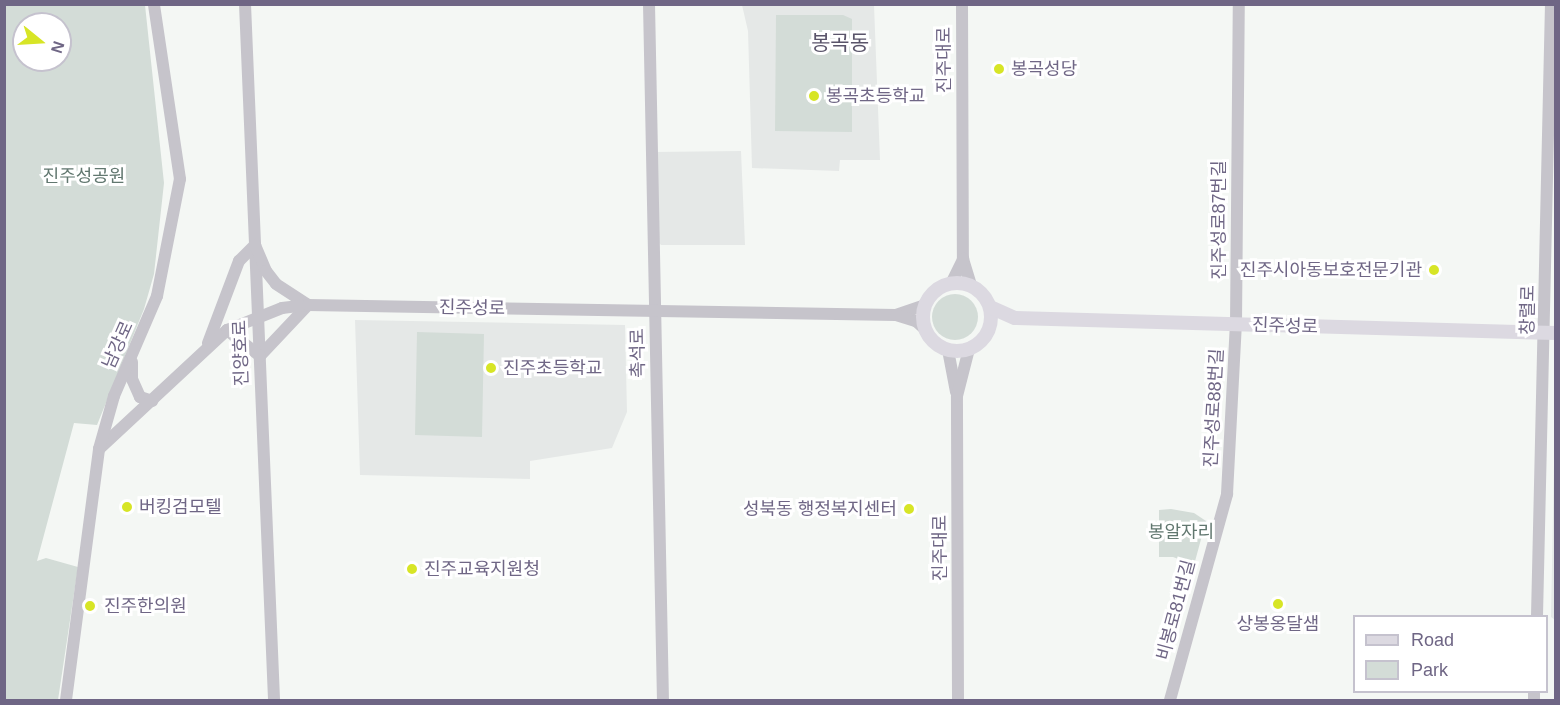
<!DOCTYPE html>
<html>
<head>
<meta charset="utf-8">
<style>
	body { margin:0 }
	#map { position:relative; width:1560px; height:705px; overflow:hidden; background:#f4f7f4; font-family:Helvetica,"Noto Sans KR",sans-serif }
	div>[style] { position:absolute }
	[style*='--x'] { left:calc(var(--x)*1px); top:calc(var(--y)*1px); width:calc(var(--w)*1px); rotate:calc(var(--a)*1deg) }
	.built>* { inset:0; background:#e5e8e7 }
	.green>* { inset:0; background:#d3dcd7 }
	.round { border-radius:50% }
	.tertiary>* { height:12px; margin:-6px; padding:0 6px; transform-origin:6px; border-radius:6px; background:#c6c4cb }
	.secondary>* { height:14px; margin:-7px; padding:0 7px; transform-origin:7px; border-radius:7px; background:#dcd9e1 }
	.secondary>.ring { margin:-7px; padding:0; box-sizing:content-box; background:none; border:14px solid #dcd9e1; border-radius:50% }
	.dots>* { width:16px; height:16px; translate:-50% -50%; box-sizing:border-box; border:3px solid #fff; border-radius:50% }
	span { translate:-50% -50%; white-space:nowrap; text-align:center; line-height:1.15; -webkit-text-stroke:6px #fff; paint-order:stroke }
	.street-label { font-size:18px; color:#6f6685 }
	.poi-label { font-size:18px; color:#6f6685 }
	.left { translate:0 -50%; text-align:left }
	.right { translate:-100% -50%; text-align:right }
	.park-label { font-size:18px; color:#61776f }
	.quarter-label { font-size:21px; color:#5a546a }
	.frame { position:absolute; inset:0; border:6px solid #6f6685; pointer-events:none }
	.legend { position:absolute; left:1353px; top:615px; width:195px; height:78px; box-sizing:border-box; background:#fff; border:2px solid #c5c2ce; margin:0; padding:8px 10px; list-style:none; font-size:18px; color:#6f6685 }
	.legend li { display:flex; align-items:center; gap:12px; height:30px }
	.legend b { width:30px; border:2px solid #c5c2ce }
	.north { position:absolute; left:12px; top:12px; width:60px; height:60px; box-sizing:border-box; background:#fff; border:2px solid #c5c2ce; border-radius:50%; rotate:108deg; font-size:16px; font-weight:700; line-height:24px; text-align:center; color:#6f6685 }
	.north::after { content:''; display:block; margin:auto; width:21px; height:27px; background:#d7e526; clip-path:polygon(50% 0,100% 100%,50% 72%,0 100%) }
</style>
</head>
<body>
<div id="map">
	<div class="built">
		<div style="clip-path:polygon(742px 5px,874px 5px,880px 160px,840px 160px,839px 171px,752px 168px,748px 31px)"></div>
		<div style="clip-path:polygon(741px 151px,745px 245px,661px 245px,657px 240px,654px 152px)"></div>
		<div style="clip-path:polygon(355px 320px,625px 325px,627px 412px,612px 448px,530px 461px,530px 479px,360px 475px)"></div>
		<div style="clip-path:polygon(1555px 413px,1555px 620px,1551px 617px)"></div>
	</div>
	<div class="green">
		<div style="clip-path:polygon(evenodd,4px 5px,145px 5px,164px 183px,154px 274px,144px 309px,97px 425px,74px 423px,37px 561px,46px 558px,78px 567px,58px 700px,5px 700px,4px 5px,24px 24px,60px 24px,60px 60px,24px 60px,24px 24px)"></div>
		<div style="clip-path:polygon(776px 15px,843px 15px,852px 19px,852px 132px,775px 131px)"></div>
		<div class="round" style="left:932px;top:294px;width:46px;height:46px"></div>
		<div style="clip-path:polygon(417px 332px,484px 334px,482px 437px,415px 435px)"></div>
		<div style="clip-path:polygon(1171px 509px,1194px 513px,1206px 521px,1194px 565px,1173px 557px,1159px 557px,1159px 510px)"></div>
	</div>
	<div class="tertiary">
		<div style="--x:245;--y:4;--w:697;--a:87.61"></div>
		<div style="--x:649;--y:4;--w:696;--a:88.85"></div>
		<div style="--x:962;--y:4;--w:255;--a:89.8"></div>
		<div style="--x:963;--y:259;--w:28;--a:73"></div>
		<div style="--x:951;--y:284;--w:28;--a:-64"></div>
		<div style="--x:896;--y:315;--w:31;--a:-19"></div>
		<div style="--x:208;--y:343;--w:88;--a:-69.3"></div>
		<div style="--x:239;--y:261;--w:23;--a:-45"></div>
		<div style="--x:255;--y:245;--w:28;--a:67"></div>
		<div style="--x:266;--y:271;--w:16;--a:52"></div>
		<div style="--x:276;--y:284;--w:38;--a:33"></div>
		<div style="--x:308;--y:305;--w:70;--a:133.3"></div>
		<div style="--x:260;--y:356;--w:42;--a:-141.8"></div>
		<div style="--x:948;--y:350;--w:43;--a:79.2"></div>
		<div style="--x:132;--y:362;--w:17;--a:90"></div>
		<div style="--x:132;--y:379;--w:20;--a:66"></div>
		<div style="--x:140;--y:397;--w:13;--a:18"></div>
		<div style="--x:99;--y:449;--w:175;--a:-42.9"></div>
		<div style="--x:227;--y:330;--w:59;--a:-21.8"></div>
		<div style="--x:282;--y:308;--w:26;--a:-7"></div>
		<div style="--x:308;--y:305;--w:588;--a:0.97"></div>
		<div style="--x:896;--y:315;--w:21;--a:17"></div>
		<div style="--x:916;--y:321;--w:12;--a:42"></div>
		<div style="--x:1537;--y:616;--w:612;--a:-88.69"></div>
		<div style="--x:66;--y:700;--w:253;--a:-82.5"></div>
		<div style="--x:99;--y:449;--w:55;--a:-74.2"></div>
		<div style="--x:114;--y:396;--w:109;--a:-66.7"></div>
		<div style="--x:157;--y:296;--w:119;--a:-78.9"></div>
		<div style="--x:180;--y:179;--w:177;--a:-98.5"></div>
		<div style="--x:958;--y:700;--w:304;--a:-90.2"></div>
		<div style="--x:957;--y:396;--w:49;--a:-75.7"></div>
		<div style="--x:1170;--y:700;--w:214;--a:-74.5"></div>
		<div style="--x:1227;--y:494;--w:170;--a:-87"></div>
		<div style="--x:1236;--y:324;--w:320;--a:-89.5"></div>
		<div style="--x:1534;--y:700;--w:8;--a:-90"></div>
	</div>
	<div class="secondary">
		<div class="ring" style="left:923px;top:283px;width:54px;height:54px"></div>
		<div style="--x:990;--y:307;--w:27;--a:24"></div>
		<div style="--x:1015;--y:318;--w:541;--a:1.59"></div>
	</div>
	<div class="dots">
		<div style="left:999px;top:69px;background:#d7e526"></div>
		<div style="left:814px;top:96px;background:#d7e526"></div>
		<div style="left:1434px;top:270px;background:#d7e526"></div>
		<div style="left:491px;top:368px;background:#d7e526"></div>
		<div style="left:127px;top:507px;background:#d7e526"></div>
		<div style="left:909px;top:509px;background:#d7e526"></div>
		<div style="left:412px;top:569px;background:#d7e526"></div>
		<div style="left:1278px;top:604px;background:#d7e526"></div>
		<div style="left:90px;top:606px;background:#d7e526"></div>
	</div>
	<div class="street-label">
		<span style="left:944px;top:60px;rotate:-90deg">진주대로</span>
		<span style="left:1219px;top:220px;rotate:-90deg">진주성로87번길</span>
		<span style="left:472px;top:308px;rotate:1deg">진주성로</span>
		<span style="left:1528px;top:310px;rotate:-89deg">창렬로</span>
		<span style="left:1285px;top:326px;rotate:2deg">진주성로</span>
		<span style="left:118px;top:345px;rotate:-66deg">남강로</span>
		<span style="left:241px;top:353px;rotate:-92deg">진양호로</span>
		<span style="left:638px;top:353px;rotate:-91deg">촉석로</span>
		<span style="left:1214px;top:408px;rotate:-87deg">진주성로88번길</span>
		<span style="left:940px;top:548px;rotate:-90deg">진주대로</span>
		<span style="left:1176px;top:610px;rotate:-75deg">비봉로81번길</span>
	</div>
	<div class="poi-label">
		<span class="left" style="left:1011px;top:69px">봉곡성당</span>
		<span class="left" style="left:826px;top:96px">봉곡초등학교</span>
		<span class="right" style="left:1422px;top:270px">진주시아동보호전문기관</span>
		<span class="left" style="left:503px;top:368px">진주초등학교</span>
		<span class="left" style="left:139px;top:507px">버킹검모텔</span>
		<span class="right" style="left:897px;top:509px">성북동 행정복지센터</span>
		<span class="left" style="left:424px;top:569px">진주교육지원청</span>
		<span class="left" style="left:104px;top:606px">진주한의원</span>
		<span style="left:1278px;top:624px">상봉옹달샘</span>
	</div>
	<div class="park-label">
		<span style="left:84px;top:176px">진주성공원</span>
		<span style="left:1181px;top:532px">봉알자리</span>
	</div>
	<div class="quarter-label">
		<span style="left:840px;top:43px">봉곡동</span>
	</div>
	<div class="frame"></div>
	<ul class="legend">
	<li><b style="height:8px;background:#dcd9e1"></b>Road</li>
	<li><b style="height:16px;background:#d3dcd7"></b>Park</li>
	</ul>
	<div class="north">N</div>
</div>
</body>
</html>
